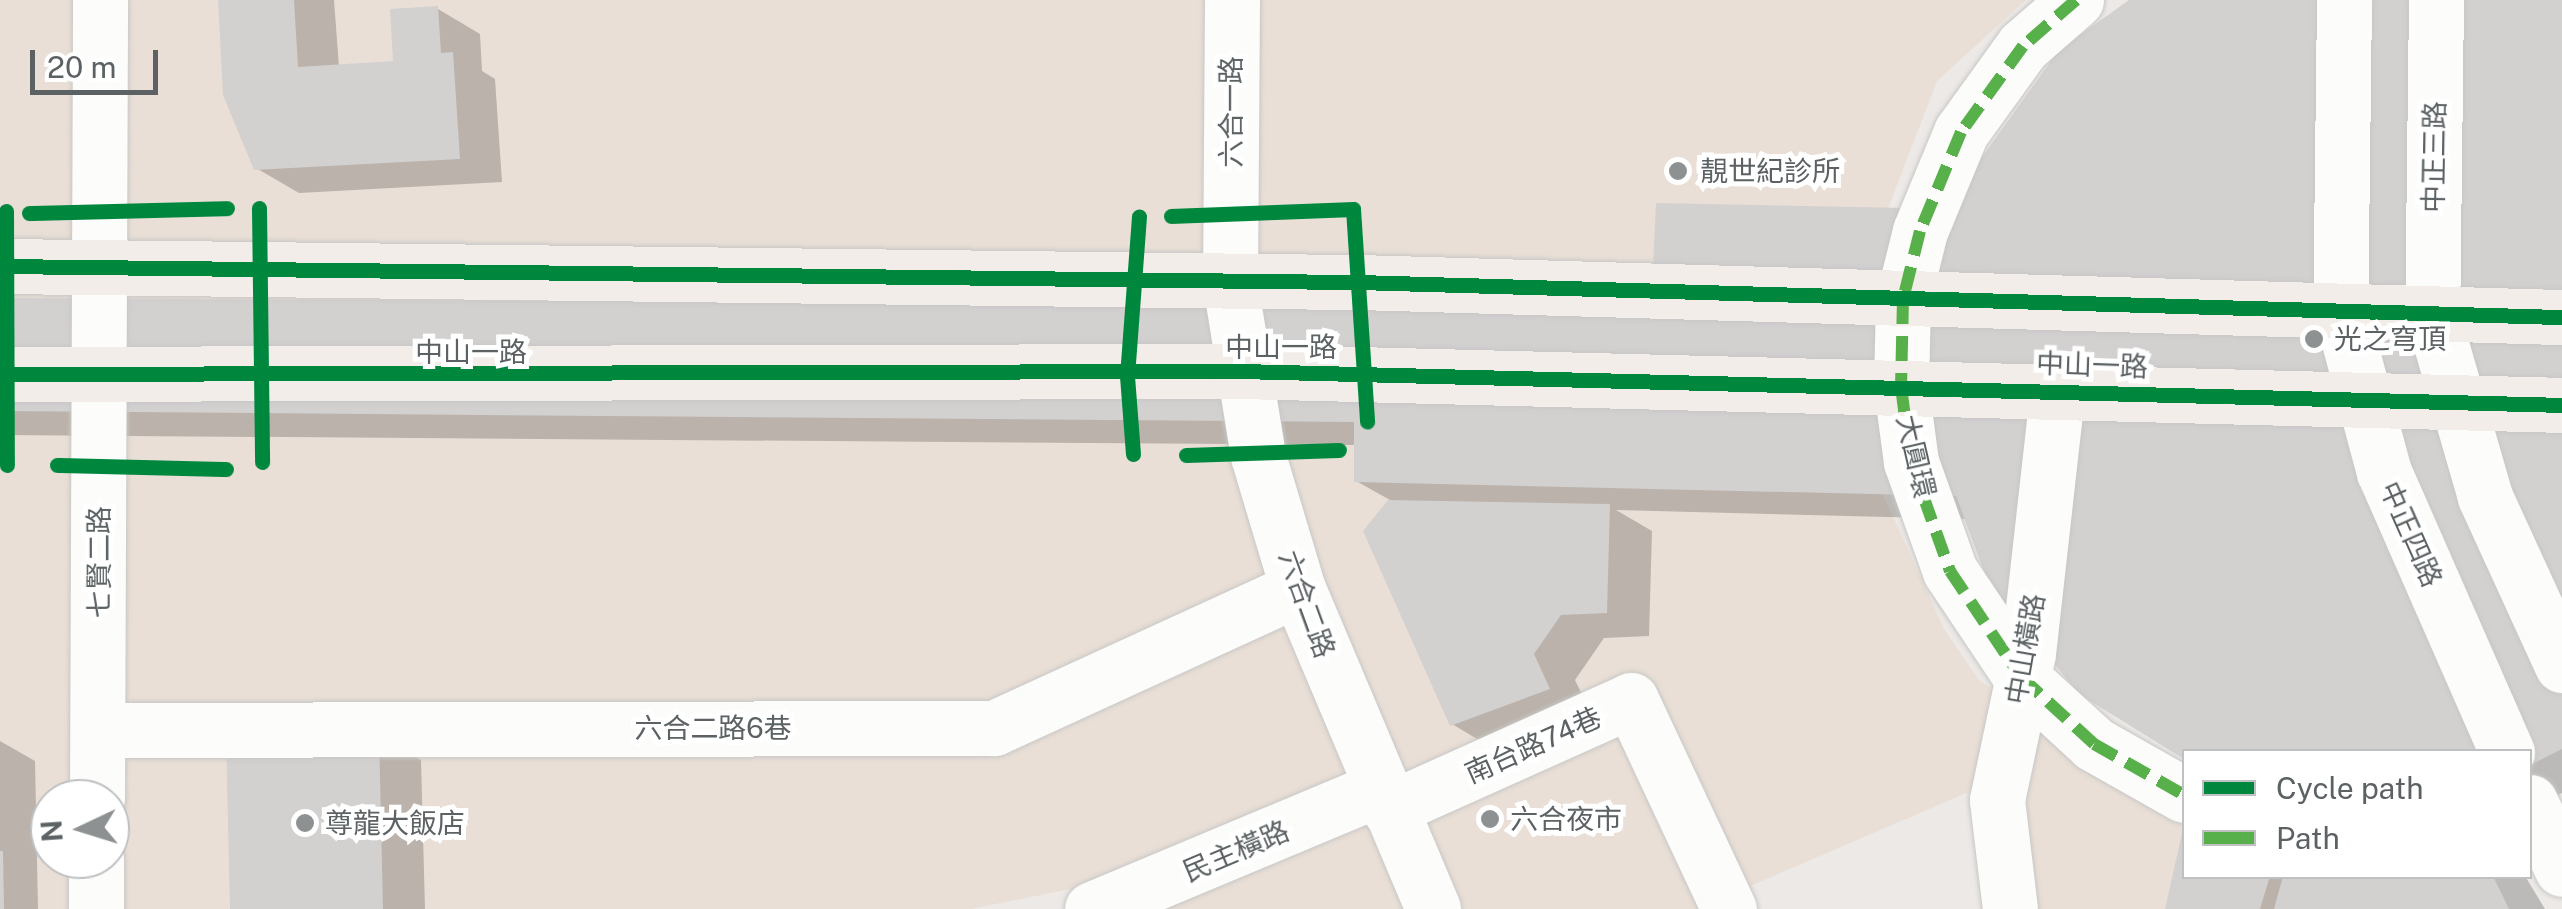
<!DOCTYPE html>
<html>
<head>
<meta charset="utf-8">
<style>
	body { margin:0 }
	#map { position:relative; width:2562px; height:909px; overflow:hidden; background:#ece9e6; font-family:"Public Sans","Noto Sans TC",sans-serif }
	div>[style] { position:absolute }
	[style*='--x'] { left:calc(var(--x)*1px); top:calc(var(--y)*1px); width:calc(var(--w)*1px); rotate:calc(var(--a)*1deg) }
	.commercial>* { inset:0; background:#e9dfd6 }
	.shadow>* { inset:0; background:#0003 }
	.building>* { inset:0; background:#d3d0d0 }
	.roads { filter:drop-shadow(0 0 2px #c8c7c6) drop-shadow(0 0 2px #c8c7c6) }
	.minor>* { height:55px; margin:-27.5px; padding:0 27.5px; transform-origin:27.5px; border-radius:27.5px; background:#fcfcfb }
	.major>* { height:55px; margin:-27.5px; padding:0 27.5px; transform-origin:27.5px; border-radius:27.5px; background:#f2ede8 }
	.quiet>* { height:12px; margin-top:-6px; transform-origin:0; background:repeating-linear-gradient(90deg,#58b04a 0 25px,transparent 0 37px) }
	.cycleway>* { height:15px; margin:-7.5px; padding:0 7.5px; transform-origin:7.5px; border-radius:7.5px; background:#00873e }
	.dots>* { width:28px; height:28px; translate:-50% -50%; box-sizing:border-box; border:5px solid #fff; border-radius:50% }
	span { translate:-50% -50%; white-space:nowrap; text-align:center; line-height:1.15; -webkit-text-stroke:10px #fff; paint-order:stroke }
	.street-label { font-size:28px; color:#5c6264 }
	.poi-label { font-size:28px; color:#5c6264 }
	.left { translate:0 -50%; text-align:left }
	.legend { position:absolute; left:2182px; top:749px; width:350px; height:130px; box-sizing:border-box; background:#fff; border:2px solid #bec0c1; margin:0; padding:12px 18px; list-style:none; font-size:30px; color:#5c6264 }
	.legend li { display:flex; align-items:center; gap:20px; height:50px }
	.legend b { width:50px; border:2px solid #bec0c1 }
	.north { position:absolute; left:30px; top:779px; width:100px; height:100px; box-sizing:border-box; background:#fff; border:2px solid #bec0c1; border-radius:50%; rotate:266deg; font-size:28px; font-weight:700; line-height:40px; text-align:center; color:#5c6264 }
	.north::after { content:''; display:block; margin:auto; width:35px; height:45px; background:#8e9192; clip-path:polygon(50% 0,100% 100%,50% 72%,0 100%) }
	.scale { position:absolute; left:30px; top:50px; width:128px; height:45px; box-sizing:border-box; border:5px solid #5c6264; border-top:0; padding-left:12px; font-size:30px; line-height:35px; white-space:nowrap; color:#5c6264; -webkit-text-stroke:8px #fff; paint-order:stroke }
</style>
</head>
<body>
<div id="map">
	<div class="commercial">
		<div style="clip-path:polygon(evenodd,0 0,2026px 0,1937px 81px,1884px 219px,1876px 479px,1944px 629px,1979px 680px,2165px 810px,2184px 815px,2184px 876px,2477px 877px,2492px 909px,1993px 909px,1978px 788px,1748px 887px,1757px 909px,1080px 909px,1070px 889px,971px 909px,0 909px,0 0,50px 799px,110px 799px,110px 859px,50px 859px,50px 799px)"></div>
	</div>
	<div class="shadow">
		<div style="clip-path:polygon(220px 0,334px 0,339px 67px,395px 64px,438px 9px,480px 34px,482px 71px,495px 79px,502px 182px,299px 193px,256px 168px)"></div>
		<div style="clip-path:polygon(2134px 0,2562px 0,2562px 793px,2530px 809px,2530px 752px,2184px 756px,2080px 692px,1967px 519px,1616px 510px,1652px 531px,1649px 636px,1604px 638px,1575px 680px,1591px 713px,1494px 749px,1452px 724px,1390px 500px,1356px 481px,1357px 445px,0 435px,0 301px,930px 306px,1606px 276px,1948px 197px)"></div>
		<div style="clip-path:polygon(378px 735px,421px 760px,425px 909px,233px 909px)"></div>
		<div style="clip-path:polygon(0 741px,35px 761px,38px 909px,0 909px)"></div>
		<div style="clip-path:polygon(2184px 828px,2184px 876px,2525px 876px,2545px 909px,2168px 909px)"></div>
	</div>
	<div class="building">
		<div style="clip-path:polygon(218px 0,294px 0,298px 67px,393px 61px,390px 9px,438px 6px,441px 53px,453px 52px,460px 159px,254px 170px,223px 95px)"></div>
		<div style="clip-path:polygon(2129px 0,2562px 0,2562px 749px,2530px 765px,2530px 752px,2184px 752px,2184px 759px,2079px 694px,1988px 582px,1956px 496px,1354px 482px,1354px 422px,0 411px,0 298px,930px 303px,1653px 266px,1656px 203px,1906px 208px,1975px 167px,2059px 50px)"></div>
		<div style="clip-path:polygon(1388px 500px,1610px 504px,1607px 613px,1561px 615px,1534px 654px,1550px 689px,1450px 726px,1363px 531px)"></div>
		<div style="clip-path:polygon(379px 733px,383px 909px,230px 909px,226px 736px)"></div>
		<div style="clip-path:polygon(2184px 824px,2184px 876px,2270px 876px,2260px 909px,2165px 909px)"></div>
		<div style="clip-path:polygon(0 851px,3px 851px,4px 909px,0 909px)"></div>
		<div style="clip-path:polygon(2283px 876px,2493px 876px,2509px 909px,2274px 909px)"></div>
	</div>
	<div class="roads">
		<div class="minor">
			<div style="--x:1232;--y:0;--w:283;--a:90.4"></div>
			<div style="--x:1230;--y:283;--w:175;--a:80.8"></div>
			<div style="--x:1258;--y:456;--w:139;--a:73.3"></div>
			<div style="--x:1298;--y:589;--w:347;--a:67.1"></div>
			<div style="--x:2076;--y:0;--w:70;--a:139"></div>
			<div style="--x:2023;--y:46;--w:106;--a:125.8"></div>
			<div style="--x:1961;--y:132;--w:107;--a:112.5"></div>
			<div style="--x:1920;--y:231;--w:70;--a:104"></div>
			<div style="--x:1903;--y:299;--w:88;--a:91.3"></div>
			<div style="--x:1901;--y:387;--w:76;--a:82.4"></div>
			<div style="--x:1911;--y:462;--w:116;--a:70.3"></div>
			<div style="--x:1950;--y:571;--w:128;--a:56.2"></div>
			<div style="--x:2021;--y:677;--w:99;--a:42.5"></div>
			<div style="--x:2094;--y:744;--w:103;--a:29.5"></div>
			<div style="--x:2344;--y:0;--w:308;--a:90.7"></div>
			<div style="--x:2340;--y:308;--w:170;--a:75"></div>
			<div style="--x:2384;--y:472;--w:306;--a:66.3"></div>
			<div style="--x:2436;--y:0;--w:313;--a:90.7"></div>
			<div style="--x:2432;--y:313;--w:191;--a:73.9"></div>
			<div style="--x:2485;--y:497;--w:185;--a:65.4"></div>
			<div style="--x:98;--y:730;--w:896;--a:-0.13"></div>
			<div style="--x:994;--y:728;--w:334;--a:-24.6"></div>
			<div style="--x:97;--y:799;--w:799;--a:-89.78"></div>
			<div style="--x:2530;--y:802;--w:74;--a:64.5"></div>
			<div style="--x:1389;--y:809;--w:265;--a:-24.2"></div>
			<div style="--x:1631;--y:700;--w:231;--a:64.9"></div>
			<div style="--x:96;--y:909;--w:50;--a:-90"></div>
			<div style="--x:1092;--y:909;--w:311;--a:-22.7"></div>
			<div style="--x:2010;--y:909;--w:110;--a:-96.8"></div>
			<div style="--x:1997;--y:800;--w:150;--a:-78.1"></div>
			<div style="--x:2028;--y:653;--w:268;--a:-83.6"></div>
		</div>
		<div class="major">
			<div style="--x:0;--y:266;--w:1358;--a:0.68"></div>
			<div style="--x:1358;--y:282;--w:1205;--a:1.67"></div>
			<div style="--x:0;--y:374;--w:1240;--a:-0.14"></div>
			<div style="--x:1240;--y:371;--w:1322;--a:1.47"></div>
		</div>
	</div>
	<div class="quiet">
		<div style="--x:2076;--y:0;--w:70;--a:139"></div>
		<div style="--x:2023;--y:46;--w:106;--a:125.8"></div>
		<div style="--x:1961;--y:132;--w:107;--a:112.5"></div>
		<div style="--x:1920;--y:231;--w:70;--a:104"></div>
		<div style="--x:1903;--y:299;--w:88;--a:91.3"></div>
		<div style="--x:1901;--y:387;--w:76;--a:82.4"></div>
		<div style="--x:1911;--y:462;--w:116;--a:70.3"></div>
		<div style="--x:1950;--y:571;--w:128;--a:56.2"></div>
		<div style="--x:2021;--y:677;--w:99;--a:42.5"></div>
		<div style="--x:2094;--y:744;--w:103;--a:29.5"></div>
	</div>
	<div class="cycleway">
		<div style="--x:259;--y:208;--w:254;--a:89.3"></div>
		<div style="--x:6;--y:211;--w:254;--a:89.8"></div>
		<div style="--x:29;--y:213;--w:198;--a:-1.4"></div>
		<div style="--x:1171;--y:216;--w:182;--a:-2.2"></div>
		<div style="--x:1353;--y:209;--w:213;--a:86.2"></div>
		<div style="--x:0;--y:266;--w:1358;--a:0.68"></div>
		<div style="--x:1358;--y:282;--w:1205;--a:1.67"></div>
		<div style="--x:0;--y:374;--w:1240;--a:-0.14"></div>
		<div style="--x:1240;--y:371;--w:1322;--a:1.47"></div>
		<div style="--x:1133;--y:454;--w:78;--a:-94.4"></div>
		<div style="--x:1127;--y:376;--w:160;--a:-85.7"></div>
		<div style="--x:1186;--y:455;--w:153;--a:-1.9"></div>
		<div style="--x:57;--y:465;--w:169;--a:1.4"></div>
	</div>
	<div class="dots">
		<div style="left:1678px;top:171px;background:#8e9192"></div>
		<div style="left:2314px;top:339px;background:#8e9192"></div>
		<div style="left:1490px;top:819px;background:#8e9192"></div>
		<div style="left:305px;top:823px;background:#8e9192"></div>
	</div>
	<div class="street-label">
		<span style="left:1231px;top:112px;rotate:-90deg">六合一路</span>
		<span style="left:2434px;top:157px;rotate:-89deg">中正三路</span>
		<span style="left:1281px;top:347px">中山一路</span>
		<span style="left:471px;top:352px">中山一路</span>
		<span style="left:2092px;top:365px;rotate:2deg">中山一路</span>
		<span style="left:1916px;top:456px;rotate:77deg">大圓環</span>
		<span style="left:2411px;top:534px;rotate:66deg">中正四路</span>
		<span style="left:99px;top:562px;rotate:-90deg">七賢二路</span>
		<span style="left:1307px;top:604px;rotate:70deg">六合二路</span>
		<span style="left:2025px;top:649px;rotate:-80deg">中山橫路</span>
		<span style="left:713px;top:728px">六合二路6巷</span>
		<span style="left:1533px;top:745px;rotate:-24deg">南台路74巷</span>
		<span style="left:1236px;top:851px;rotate:-23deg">民主橫路</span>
	</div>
	<div class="poi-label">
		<span class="left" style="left:1700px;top:171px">靚世紀診所</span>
		<span class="left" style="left:2334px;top:339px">光之穹頂</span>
		<span class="left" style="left:1510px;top:819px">六合夜市</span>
		<span class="left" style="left:325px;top:823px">尊龍大飯店</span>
	</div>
	<ul class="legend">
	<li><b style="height:12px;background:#00873e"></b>Cycle path</li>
	<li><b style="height:12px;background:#58b04a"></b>Path</li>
	</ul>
	<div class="north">N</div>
	<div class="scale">20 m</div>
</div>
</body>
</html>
